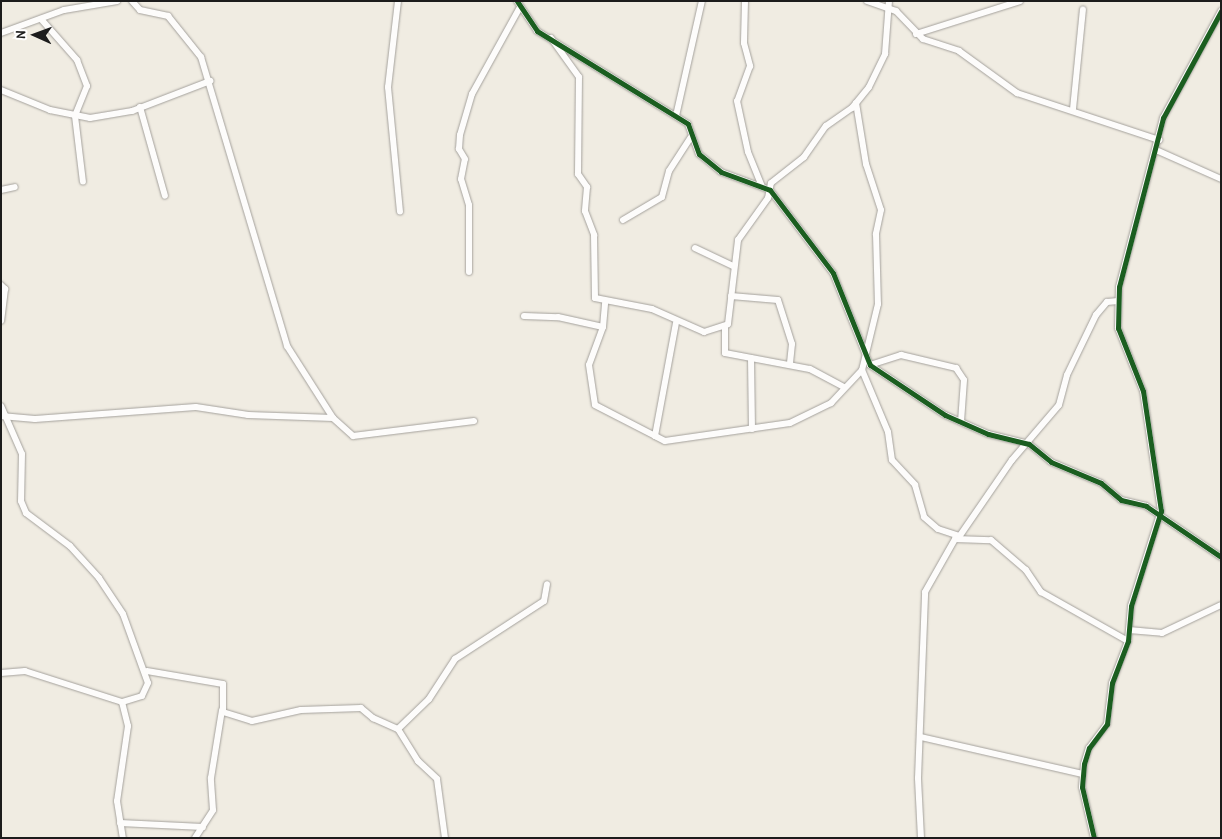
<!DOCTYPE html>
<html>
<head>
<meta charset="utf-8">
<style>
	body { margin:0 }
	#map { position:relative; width:1222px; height:839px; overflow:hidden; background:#f0ece2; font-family:"Patrick Hand",sans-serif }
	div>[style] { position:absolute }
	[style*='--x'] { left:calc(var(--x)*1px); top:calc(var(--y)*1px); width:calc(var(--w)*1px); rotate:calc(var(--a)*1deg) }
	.roads { filter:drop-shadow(0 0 1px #a4a19c) drop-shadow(0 0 1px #a4a19c) }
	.minor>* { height:6px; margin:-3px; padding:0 3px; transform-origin:3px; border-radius:3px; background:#fdfcfb }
	.cycleway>* { height:5px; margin:-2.5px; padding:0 2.5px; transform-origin:2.5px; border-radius:2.5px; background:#1b5e20 }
	span { translate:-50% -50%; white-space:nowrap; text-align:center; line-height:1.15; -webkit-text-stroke:4px #fff; paint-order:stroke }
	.frame { position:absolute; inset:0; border:2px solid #1c1c1c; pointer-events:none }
	.north { position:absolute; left:10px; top:10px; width:50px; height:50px; -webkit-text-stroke:4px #fff; paint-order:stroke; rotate:272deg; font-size:14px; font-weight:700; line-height:20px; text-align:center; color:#1c1c1c }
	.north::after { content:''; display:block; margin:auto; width:18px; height:22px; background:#1c1c1c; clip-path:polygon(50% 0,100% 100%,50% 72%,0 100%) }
</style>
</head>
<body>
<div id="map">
	<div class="roads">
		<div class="minor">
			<div style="--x:132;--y:1;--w:12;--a:48"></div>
			<div style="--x:140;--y:10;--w:29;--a:12"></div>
			<div style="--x:168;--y:16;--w:53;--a:51.2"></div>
			<div style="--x:201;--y:57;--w:302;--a:73.4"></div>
			<div style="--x:287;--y:346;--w:85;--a:57.4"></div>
			<div style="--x:398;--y:1;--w:87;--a:96.6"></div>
			<div style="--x:388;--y:87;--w:125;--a:84.5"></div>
			<div style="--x:517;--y:1;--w:36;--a:56"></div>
			<div style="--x:537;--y:31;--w:177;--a:31.6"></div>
			<div style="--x:688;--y:124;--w:32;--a:70"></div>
			<div style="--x:699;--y:154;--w:28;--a:39"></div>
			<div style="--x:721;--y:172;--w:52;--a:20.2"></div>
			<div style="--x:770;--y:190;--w:104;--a:52.8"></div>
			<div style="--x:833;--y:273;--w:99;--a:68.1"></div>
			<div style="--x:870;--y:365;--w:90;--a:33.7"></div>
			<div style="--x:945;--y:415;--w:47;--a:23.8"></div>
			<div style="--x:988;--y:434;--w:42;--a:13.7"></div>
			<div style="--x:1029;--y:444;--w:28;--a:39"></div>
			<div style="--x:1051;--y:462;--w:54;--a:22.8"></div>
			<div style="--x:1101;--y:483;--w:26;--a:40"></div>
			<div style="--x:1121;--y:500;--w:26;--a:13"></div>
			<div style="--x:1146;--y:506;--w:91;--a:34.2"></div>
			<div style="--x:745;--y:1;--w:42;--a:91.4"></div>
			<div style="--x:744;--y:43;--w:24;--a:75"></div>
			<div style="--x:750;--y:66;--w:37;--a:110"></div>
			<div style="--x:737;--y:101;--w:52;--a:77.8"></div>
			<div style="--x:748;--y:152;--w:38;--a:68"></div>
			<div style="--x:867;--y:1;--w:31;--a:19"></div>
			<div style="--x:896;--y:11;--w:39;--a:46"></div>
			<div style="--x:923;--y:39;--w:38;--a:18"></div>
			<div style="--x:959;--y:51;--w:72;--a:35.9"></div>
			<div style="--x:1017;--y:93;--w:150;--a:18.3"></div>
			<div style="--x:41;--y:19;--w:55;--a:48.7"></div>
			<div style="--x:77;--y:60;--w:28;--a:69"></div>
			<div style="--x:87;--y:86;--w:32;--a:112"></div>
			<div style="--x:75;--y:116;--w:66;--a:83.1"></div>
			<div style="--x:1;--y:33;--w:67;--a:-20.1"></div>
			<div style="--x:64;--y:10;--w:54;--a:-9.6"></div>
			<div style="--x:916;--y:34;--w:109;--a:-17.6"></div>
			<div style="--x:551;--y:38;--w:48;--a:54.3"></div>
			<div style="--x:579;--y:77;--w:97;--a:90.6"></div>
			<div style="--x:578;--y:174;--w:16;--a:55"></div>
			<div style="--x:587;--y:187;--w:24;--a:95"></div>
			<div style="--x:585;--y:211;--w:26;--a:69"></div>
			<div style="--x:594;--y:235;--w:63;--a:89.1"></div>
			<div style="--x:595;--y:298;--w:58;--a:10.9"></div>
			<div style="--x:652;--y:309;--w:57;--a:23.9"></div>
			<div style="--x:704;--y:332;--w:25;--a:-18"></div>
			<div style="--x:728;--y:324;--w:85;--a:-83.2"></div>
			<div style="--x:738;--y:240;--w:52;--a:-54.5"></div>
			<div style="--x:768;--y:198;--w:15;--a:-79"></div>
			<div style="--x:771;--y:183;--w:42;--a:-38.2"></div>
			<div style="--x:804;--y:157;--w:38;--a:-55"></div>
			<div style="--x:826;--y:126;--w:32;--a:-35"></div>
			<div style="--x:852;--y:108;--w:27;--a:-51"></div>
			<div style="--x:869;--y:87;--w:37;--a:-64"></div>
			<div style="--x:885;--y:54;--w:53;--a:-85.7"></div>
			<div style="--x:1;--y:90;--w:53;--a:22.2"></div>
			<div style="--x:50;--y:110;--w:41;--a:11.3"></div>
			<div style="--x:90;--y:118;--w:43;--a:-9.5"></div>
			<div style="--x:132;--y:111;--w:84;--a:-21"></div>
			<div style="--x:856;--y:103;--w:62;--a:80.7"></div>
			<div style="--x:866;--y:164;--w:48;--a:71.9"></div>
			<div style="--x:881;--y:210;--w:25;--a:102"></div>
			<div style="--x:876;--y:234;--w:70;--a:88.4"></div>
			<div style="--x:878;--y:304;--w:68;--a:103.6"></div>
			<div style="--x:862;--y:370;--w:67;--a:67.2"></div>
			<div style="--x:888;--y:432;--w:28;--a:82"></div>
			<div style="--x:892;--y:460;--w:34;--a:47"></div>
			<div style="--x:915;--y:485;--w:33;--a:74"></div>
			<div style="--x:924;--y:517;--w:18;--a:41"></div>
			<div style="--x:938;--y:529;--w:22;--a:18"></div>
			<div style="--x:140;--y:107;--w:92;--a:74.3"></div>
			<div style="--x:1073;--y:109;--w:100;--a:-84.3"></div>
			<div style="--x:676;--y:116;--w:118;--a:-77.3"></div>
			<div style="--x:1156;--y:150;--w:71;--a:24"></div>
			<div style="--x:1;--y:190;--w:14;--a:-12"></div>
			<div style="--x:623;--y:220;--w:45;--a:-30.5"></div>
			<div style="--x:662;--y:197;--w:27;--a:-75"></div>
			<div style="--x:669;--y:171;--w:40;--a:-57.1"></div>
			<div style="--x:695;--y:248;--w:42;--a:25.3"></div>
			<div style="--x:469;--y:272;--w:67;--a:-90"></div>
			<div style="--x:469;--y:205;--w:27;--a:-107"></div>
			<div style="--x:461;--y:179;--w:20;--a:-79"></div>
			<div style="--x:465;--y:159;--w:12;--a:-121"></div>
			<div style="--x:459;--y:149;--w:14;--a:-86"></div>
			<div style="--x:460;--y:135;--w:43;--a:-73.7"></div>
			<div style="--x:472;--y:94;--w:99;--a:-61.1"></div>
			<div style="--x:1;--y:285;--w:6;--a:45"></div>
			<div style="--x:5;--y:289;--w:32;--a:97"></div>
			<div style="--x:731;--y:296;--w:47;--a:4.9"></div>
			<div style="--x:778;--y:300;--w:46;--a:72.3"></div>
			<div style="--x:792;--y:344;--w:20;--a:96"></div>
			<div style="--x:524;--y:316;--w:34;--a:2"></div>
			<div style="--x:558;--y:317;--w:46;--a:12.5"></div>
			<div style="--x:603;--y:327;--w:40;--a:110.2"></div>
			<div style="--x:589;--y:365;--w:40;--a:81.5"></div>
			<div style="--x:595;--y:405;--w:68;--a:27.3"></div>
			<div style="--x:655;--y:436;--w:115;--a:-79.5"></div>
			<div style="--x:603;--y:327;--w:24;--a:-85"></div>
			<div style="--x:725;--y:327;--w:26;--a:90"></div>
			<div style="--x:725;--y:353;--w:86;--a:10.7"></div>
			<div style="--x:810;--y:369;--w:38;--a:28"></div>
			<div style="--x:751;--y:358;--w:71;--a:89.2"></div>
			<div style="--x:870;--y:365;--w:33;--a:-18"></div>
			<div style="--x:901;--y:355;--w:57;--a:13.3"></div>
			<div style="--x:956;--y:368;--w:14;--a:56"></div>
			<div style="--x:964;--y:380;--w:42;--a:94.1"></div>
			<div style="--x:1;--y:406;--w:52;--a:66.4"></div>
			<div style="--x:22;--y:454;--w:47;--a:91.2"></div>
			<div style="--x:21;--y:501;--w:13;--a:67"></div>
			<div style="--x:26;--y:513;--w:55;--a:36.9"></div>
			<div style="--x:70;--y:546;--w:43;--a:47.8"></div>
			<div style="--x:99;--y:578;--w:43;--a:56.3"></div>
			<div style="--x:123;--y:614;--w:73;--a:70.1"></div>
			<div style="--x:148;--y:683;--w:14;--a:115"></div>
			<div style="--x:142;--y:696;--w:21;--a:163"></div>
			<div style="--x:122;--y:702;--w:102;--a:-162.3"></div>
			<div style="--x:25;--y:671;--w:24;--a:175"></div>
			<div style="--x:1;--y:416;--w:34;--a:5"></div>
			<div style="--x:35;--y:419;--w:161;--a:-4.3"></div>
			<div style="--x:196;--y:407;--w:53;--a:8.7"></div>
			<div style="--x:248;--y:415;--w:85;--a:2"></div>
			<div style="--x:333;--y:418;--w:27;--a:42"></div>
			<div style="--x:353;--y:436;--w:122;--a:-7.1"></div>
			<div style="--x:655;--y:436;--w:11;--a:27"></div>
			<div style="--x:665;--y:441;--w:126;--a:-8.2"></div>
			<div style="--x:790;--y:423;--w:46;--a:-26"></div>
			<div style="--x:831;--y:403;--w:45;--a:-46.8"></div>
			<div style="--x:959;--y:537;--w:93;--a:-55.5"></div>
			<div style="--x:1012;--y:460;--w:72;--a:-49.5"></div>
			<div style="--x:1059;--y:405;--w:31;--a:-75"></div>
			<div style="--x:1067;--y:375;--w:67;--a:-64.2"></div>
			<div style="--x:1096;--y:315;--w:17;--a:-50"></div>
			<div style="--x:1107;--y:302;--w:11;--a:-5"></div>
			<div style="--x:1129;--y:630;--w:33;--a:5"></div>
			<div style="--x:1162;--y:633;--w:65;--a:-25.4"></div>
			<div style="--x:147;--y:671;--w:77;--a:9.7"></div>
			<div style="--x:223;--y:684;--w:28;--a:90"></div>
			<div style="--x:223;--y:712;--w:30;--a:17"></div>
			<div style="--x:252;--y:721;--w:50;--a:-12.7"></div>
			<div style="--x:301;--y:710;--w:60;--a:-1.9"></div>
			<div style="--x:361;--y:708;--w:16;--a:40"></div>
			<div style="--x:373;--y:718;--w:27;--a:24"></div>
			<div style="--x:398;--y:729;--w:38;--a:58"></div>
			<div style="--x:418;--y:761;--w:26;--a:43"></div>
			<div style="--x:437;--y:779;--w:60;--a:82.3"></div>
			<div style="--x:122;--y:702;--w:25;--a:76"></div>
			<div style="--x:128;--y:726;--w:76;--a:98.3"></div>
			<div style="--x:117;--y:801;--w:37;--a:81"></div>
			<div style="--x:398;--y:729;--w:43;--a:-44.1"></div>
			<div style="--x:429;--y:699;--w:48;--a:-57"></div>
			<div style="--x:455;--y:659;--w:106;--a:-33.1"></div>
			<div style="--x:544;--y:601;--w:17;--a:-80"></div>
			<div style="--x:921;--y:737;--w:165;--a:12.9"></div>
			<div style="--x:120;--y:823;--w:83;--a:2.8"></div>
			<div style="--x:195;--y:838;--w:33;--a:-57"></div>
			<div style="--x:213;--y:810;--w:32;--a:-94"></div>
			<div style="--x:211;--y:778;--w:69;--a:-80.8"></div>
			<div style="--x:921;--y:838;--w:60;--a:-92.9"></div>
			<div style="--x:918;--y:778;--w:186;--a:-87.8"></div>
			<div style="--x:925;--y:592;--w:61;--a:-60.5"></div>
			<div style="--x:955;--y:539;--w:36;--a:2"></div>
			<div style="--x:991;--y:540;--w:46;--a:40.6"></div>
			<div style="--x:1026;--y:570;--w:27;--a:56"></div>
			<div style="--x:1041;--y:592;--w:100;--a:29.4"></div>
			<div style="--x:1094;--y:838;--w:52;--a:-103.2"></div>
			<div style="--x:1082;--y:787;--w:23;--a:-85"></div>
			<div style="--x:1084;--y:764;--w:17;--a:-73"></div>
			<div style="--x:1089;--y:748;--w:30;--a:-53"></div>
			<div style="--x:1107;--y:724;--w:41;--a:-83"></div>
			<div style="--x:1112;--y:683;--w:45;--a:-69.1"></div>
			<div style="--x:1128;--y:641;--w:35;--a:-85"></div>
			<div style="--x:1131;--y:606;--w:100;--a:-72.5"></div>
			<div style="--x:1161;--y:511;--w:121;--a:-98.5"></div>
			<div style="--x:1143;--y:391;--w:68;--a:-111.6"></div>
			<div style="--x:1118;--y:328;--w:41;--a:-88.6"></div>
			<div style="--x:1119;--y:287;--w:175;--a:-75.4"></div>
			<div style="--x:1163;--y:118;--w:122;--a:-61.5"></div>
		</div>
	</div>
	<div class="cycleway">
		<div style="--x:517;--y:1;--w:36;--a:56"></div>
		<div style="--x:537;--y:31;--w:177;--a:31.6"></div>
		<div style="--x:688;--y:124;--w:32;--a:70"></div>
		<div style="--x:699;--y:154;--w:28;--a:39"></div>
		<div style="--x:721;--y:172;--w:52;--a:20.2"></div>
		<div style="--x:770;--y:190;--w:104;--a:52.8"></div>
		<div style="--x:833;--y:273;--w:99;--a:68.1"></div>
		<div style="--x:870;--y:365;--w:90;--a:33.7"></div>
		<div style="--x:945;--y:415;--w:47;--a:23.8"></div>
		<div style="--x:988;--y:434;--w:42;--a:13.7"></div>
		<div style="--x:1029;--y:444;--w:28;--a:39"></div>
		<div style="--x:1051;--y:462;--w:54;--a:22.8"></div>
		<div style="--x:1101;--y:483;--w:26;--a:40"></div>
		<div style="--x:1121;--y:500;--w:26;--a:13"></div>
		<div style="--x:1146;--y:506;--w:91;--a:34.2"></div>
		<div style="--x:1094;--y:838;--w:52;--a:-103.2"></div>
		<div style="--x:1082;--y:787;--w:23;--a:-85"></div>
		<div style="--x:1084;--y:764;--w:17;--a:-73"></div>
		<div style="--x:1089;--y:748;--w:30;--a:-53"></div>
		<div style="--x:1107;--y:724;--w:41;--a:-83"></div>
		<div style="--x:1112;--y:683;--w:45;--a:-69.1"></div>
		<div style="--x:1128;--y:641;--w:35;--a:-85"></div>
		<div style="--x:1131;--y:606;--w:100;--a:-72.5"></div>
		<div style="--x:1161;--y:511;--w:121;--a:-98.5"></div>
		<div style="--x:1143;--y:391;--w:68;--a:-111.6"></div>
		<div style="--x:1118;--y:328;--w:41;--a:-88.6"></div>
		<div style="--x:1119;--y:287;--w:175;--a:-75.4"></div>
		<div style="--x:1163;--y:118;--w:122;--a:-61.5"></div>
	</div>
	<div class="frame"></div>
	<div class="north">N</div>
</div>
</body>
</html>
